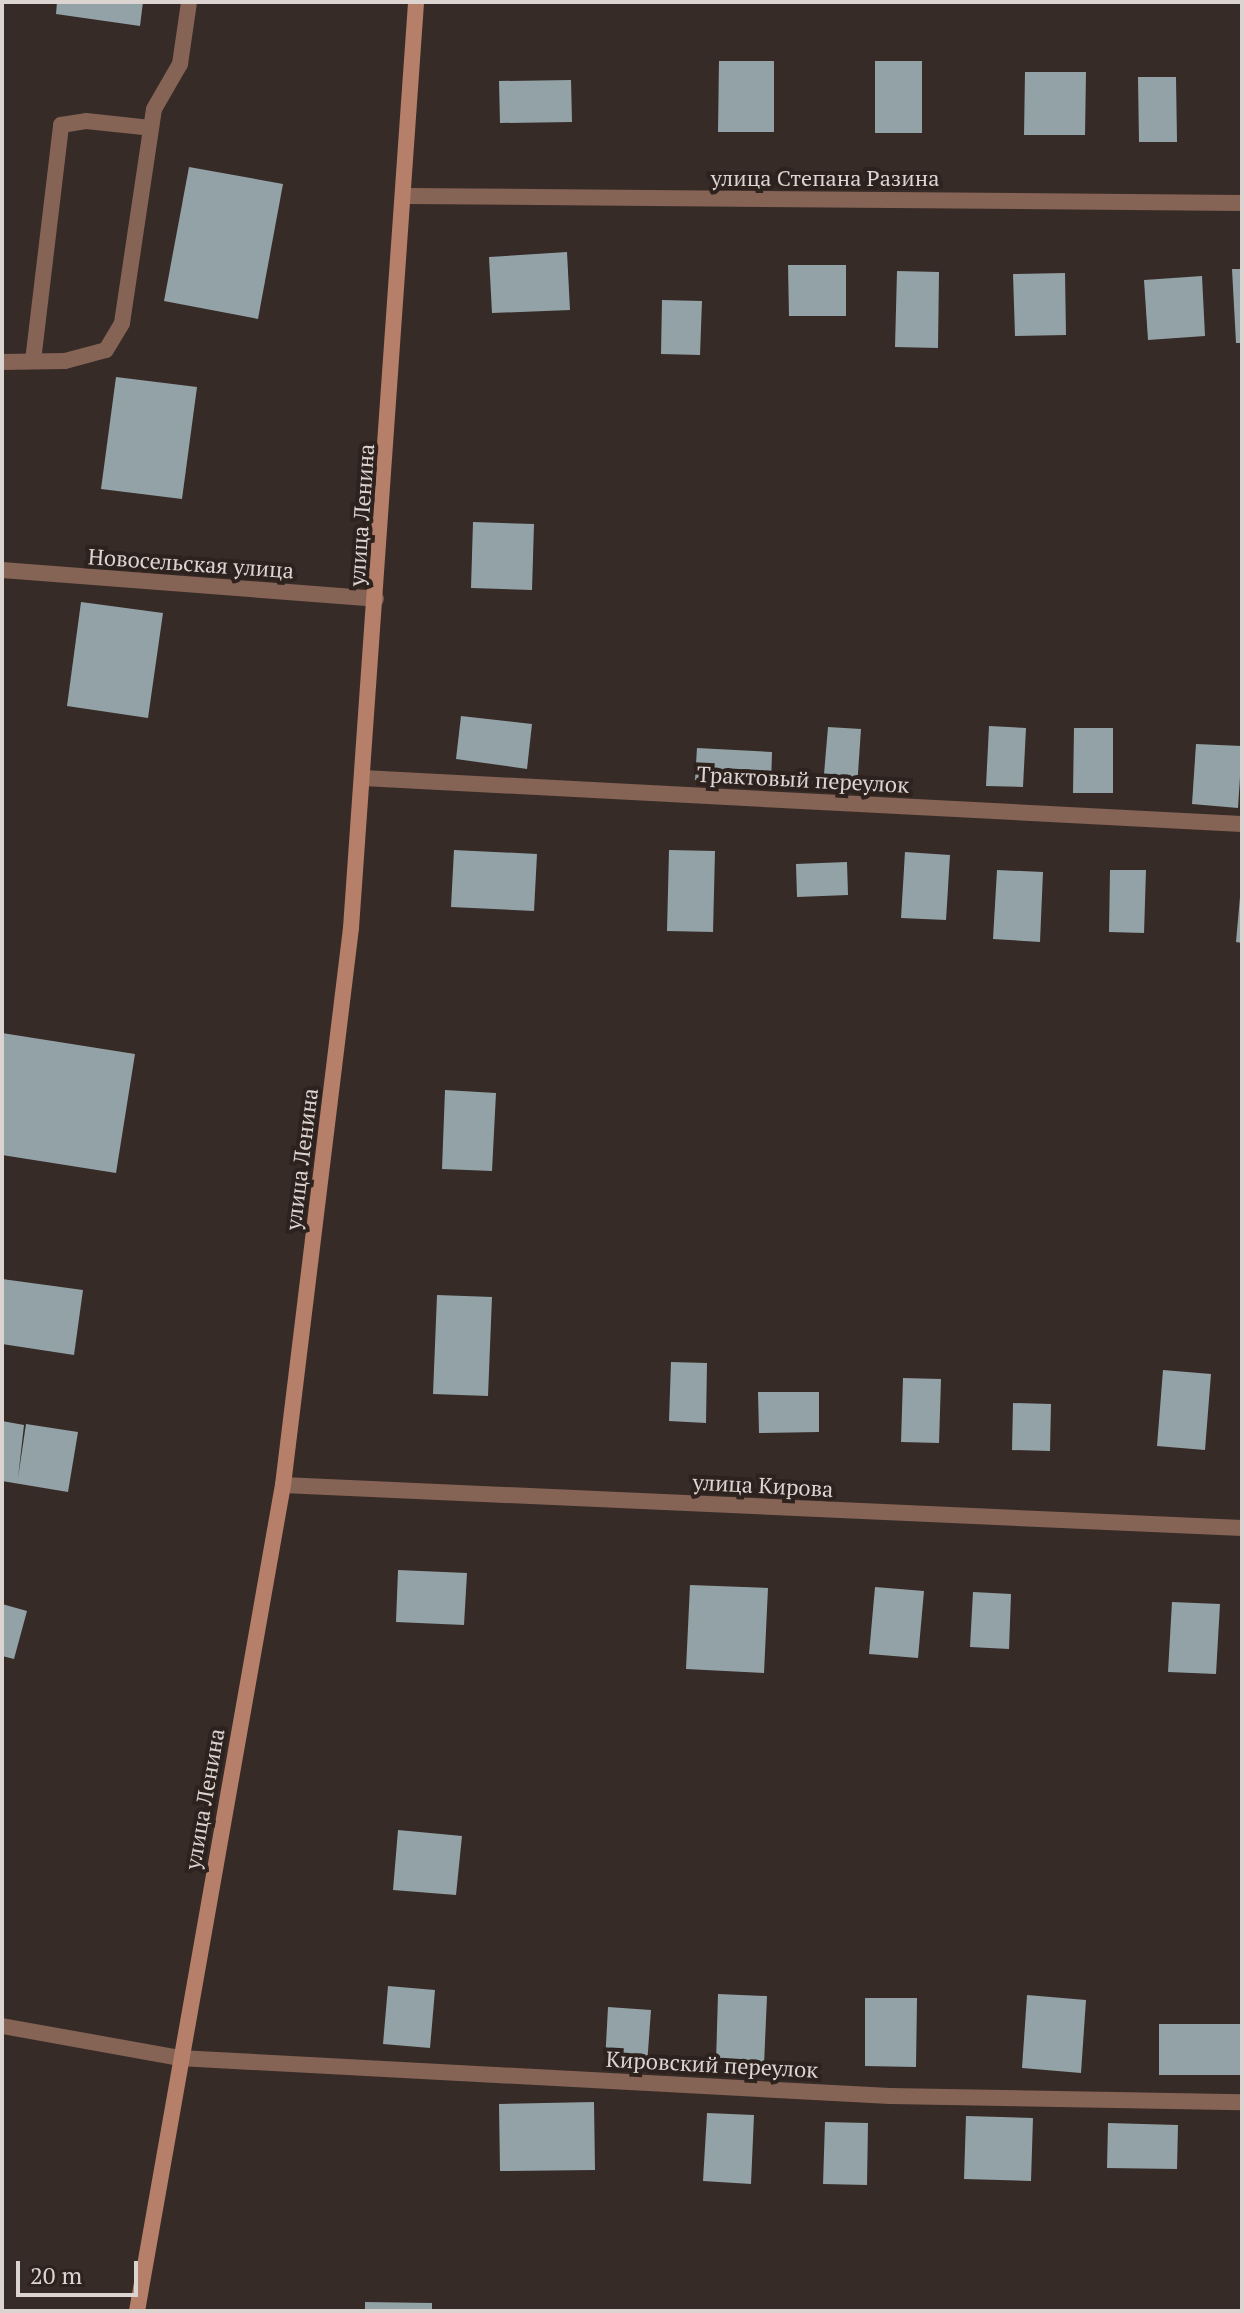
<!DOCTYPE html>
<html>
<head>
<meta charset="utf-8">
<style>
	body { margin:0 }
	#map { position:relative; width:1244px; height:2313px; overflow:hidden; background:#372b27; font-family:"PT Serif",serif }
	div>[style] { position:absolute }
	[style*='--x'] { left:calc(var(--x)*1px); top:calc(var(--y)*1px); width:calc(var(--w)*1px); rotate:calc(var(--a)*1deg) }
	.building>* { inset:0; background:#92a2a7 }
	.service>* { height:16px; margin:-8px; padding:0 8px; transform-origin:8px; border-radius:8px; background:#856355 }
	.minor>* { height:16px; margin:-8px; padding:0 8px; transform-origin:8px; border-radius:8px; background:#856355 }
	.secondary>* { height:16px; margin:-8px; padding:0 8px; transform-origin:8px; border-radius:8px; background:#b67f69 }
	span { translate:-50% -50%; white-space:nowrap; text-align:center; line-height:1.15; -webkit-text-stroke:8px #2d221d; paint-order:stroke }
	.street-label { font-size:22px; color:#dcd4d1 }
	.frame { position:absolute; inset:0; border:4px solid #dcd4d1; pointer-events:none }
	.scale { position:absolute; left:16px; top:2261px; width:122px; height:36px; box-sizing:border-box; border:4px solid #dcd4d1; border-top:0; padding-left:10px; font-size:24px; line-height:28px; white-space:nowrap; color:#dcd4d1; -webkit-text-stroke:6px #2d221d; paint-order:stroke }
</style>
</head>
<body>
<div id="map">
	<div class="building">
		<div style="clip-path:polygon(57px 2px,143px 2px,140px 26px,56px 14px)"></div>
		<div style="clip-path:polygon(719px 61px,774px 61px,774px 132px,718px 132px)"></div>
		<div style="clip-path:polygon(875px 61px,922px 61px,922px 133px,875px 133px)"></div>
		<div style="clip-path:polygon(1025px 72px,1086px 72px,1085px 135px,1024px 135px)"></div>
		<div style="clip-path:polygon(1138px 77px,1176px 77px,1177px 142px,1139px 142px)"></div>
		<div style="clip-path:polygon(571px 80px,572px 122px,500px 123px,499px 81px)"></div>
		<div style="clip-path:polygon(189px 167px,283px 184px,258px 319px,164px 301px)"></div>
		<div style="clip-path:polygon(567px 252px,570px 310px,492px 313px,489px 257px)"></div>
		<div style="clip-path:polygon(788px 265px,846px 265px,846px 316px,789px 316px)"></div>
		<div style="clip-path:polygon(1232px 269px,1242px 269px,1242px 343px,1236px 343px)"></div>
		<div style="clip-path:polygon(897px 271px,939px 272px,938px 348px,895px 347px)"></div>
		<div style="clip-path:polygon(1065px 273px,1066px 335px,1015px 336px,1013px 274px)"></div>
		<div style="clip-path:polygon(1202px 276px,1205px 336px,1148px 340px,1144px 280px)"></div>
		<div style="clip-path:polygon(662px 300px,702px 301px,700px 355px,661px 354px)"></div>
		<div style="clip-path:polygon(116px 377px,197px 387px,182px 499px,101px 489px)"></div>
		<div style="clip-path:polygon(473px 522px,534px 524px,532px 590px,471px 588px)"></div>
		<div style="clip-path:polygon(81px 602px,163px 613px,148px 718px,67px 706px)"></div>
		<div style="clip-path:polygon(461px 716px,532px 724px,527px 769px,456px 759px)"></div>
		<div style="clip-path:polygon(989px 726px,1026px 728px,1023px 787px,986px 786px)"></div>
		<div style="clip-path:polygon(828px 727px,861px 729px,857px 788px,823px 786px)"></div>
		<div style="clip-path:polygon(1074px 728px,1113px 728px,1113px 793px,1073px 793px)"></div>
		<div style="clip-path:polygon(1196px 744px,1242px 746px,1238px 808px,1192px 804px)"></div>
		<div style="clip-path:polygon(697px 748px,772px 752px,771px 784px,695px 780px)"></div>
		<div style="clip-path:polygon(454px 850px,537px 854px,534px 911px,451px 907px)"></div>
		<div style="clip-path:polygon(669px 850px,715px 851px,713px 932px,667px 931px)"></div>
		<div style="clip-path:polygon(905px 852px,950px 855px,946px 920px,901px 918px)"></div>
		<div style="clip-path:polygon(847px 862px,848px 895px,797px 897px,796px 864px)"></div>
		<div style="clip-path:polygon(997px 870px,1043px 872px,1040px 942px,993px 939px)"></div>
		<div style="clip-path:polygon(1110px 870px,1146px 870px,1144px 933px,1109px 932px)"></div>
		<div style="clip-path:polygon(1240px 897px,1242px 897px,1242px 943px,1236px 942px)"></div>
		<div style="clip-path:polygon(2px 1033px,135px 1054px,116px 1173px,2px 1155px)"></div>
		<div style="clip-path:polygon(445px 1090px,496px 1093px,492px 1171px,442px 1169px)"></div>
		<div style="clip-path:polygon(2px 1279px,83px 1290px,74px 1355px,2px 1344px)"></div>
		<div style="clip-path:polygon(437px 1295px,492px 1297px,488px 1396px,433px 1394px)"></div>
		<div style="clip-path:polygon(671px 1362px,707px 1363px,706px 1423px,669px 1421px)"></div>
		<div style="clip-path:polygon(1163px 1370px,1211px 1374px,1205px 1450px,1157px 1446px)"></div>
		<div style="clip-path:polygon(903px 1378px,941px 1379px,939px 1443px,901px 1442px)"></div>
		<div style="clip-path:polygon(758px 1392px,819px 1392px,819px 1432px,759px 1433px)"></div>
		<div style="clip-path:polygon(1013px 1403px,1051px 1404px,1050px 1451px,1012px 1450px)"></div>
		<div style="clip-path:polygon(2px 1421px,24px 1425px,18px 1478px,26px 1424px,78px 1432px,68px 1492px,2px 1481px)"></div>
		<div style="clip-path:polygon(398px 1570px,467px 1573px,464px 1625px,396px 1622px)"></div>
		<div style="clip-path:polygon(690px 1585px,768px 1588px,764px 1673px,686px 1669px)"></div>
		<div style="clip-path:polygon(875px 1587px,924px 1591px,918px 1658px,869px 1654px)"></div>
		<div style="clip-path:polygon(973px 1592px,1011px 1594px,1009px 1649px,970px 1647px)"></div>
		<div style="clip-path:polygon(1172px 1602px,1220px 1604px,1216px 1674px,1168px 1672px)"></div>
		<div style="clip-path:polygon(2px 1604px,27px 1611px,14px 1659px,2px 1656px)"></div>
		<div style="clip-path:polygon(398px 1830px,462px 1836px,456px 1895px,393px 1890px)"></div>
		<div style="clip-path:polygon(388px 1986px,435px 1990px,430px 2048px,383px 2044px)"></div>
		<div style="clip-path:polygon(718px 1994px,767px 1996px,764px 2065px,716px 2063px)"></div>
		<div style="clip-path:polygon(1027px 1995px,1086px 2000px,1081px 2073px,1022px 2068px)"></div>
		<div style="clip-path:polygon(865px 1998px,917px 1998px,916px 2067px,865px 2066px)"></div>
		<div style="clip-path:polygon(608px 2007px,651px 2010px,647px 2065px,605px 2063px)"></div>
		<div style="clip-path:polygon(1159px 2024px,1242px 2024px,1242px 2075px,1159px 2075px)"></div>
		<div style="clip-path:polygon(594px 2102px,595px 2170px,500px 2171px,499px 2104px)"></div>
		<div style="clip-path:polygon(707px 2113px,754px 2115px,751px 2184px,703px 2181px)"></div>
		<div style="clip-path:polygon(966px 2116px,1033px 2118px,1031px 2181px,964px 2179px)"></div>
		<div style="clip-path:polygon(825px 2122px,868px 2123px,867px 2185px,823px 2184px)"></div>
		<div style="clip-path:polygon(1108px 2123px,1178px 2125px,1177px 2169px,1107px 2168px)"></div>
		<div style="clip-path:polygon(365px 2302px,432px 2303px,432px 2311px,365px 2311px)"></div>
	</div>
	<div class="service">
		<div style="--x:33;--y:361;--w:238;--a:-83.2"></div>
		<div style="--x:61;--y:125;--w:25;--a:-9"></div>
		<div style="--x:86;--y:121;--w:65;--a:6.1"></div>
		<div style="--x:2;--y:362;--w:63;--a:-0.9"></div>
		<div style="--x:65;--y:361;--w:42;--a:-15"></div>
		<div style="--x:106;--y:350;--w:31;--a:-59"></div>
		<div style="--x:122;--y:323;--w:216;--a:-81.5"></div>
		<div style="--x:154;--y:109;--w:52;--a:-60"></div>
		<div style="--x:180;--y:64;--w:63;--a:-81.7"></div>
		<div style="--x:2;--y:570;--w:375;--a:4.4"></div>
		<div style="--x:2;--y:2026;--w:180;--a:10.2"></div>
	</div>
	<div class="minor">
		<div style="--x:407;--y:196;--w:835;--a:0.48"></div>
		<div style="--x:363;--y:778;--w:880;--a:3"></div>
		<div style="--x:283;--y:1485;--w:960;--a:2.57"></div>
		<div style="--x:179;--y:2058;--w:712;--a:3.06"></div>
		<div style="--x:890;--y:2096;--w:352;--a:1"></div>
	</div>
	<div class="secondary">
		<div style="--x:137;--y:2311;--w:839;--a:-79.98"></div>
		<div style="--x:283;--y:1485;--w:561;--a:-83.04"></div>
		<div style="--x:351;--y:928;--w:928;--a:-85.98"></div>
	</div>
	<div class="street-label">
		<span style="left:825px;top:178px">улица Степана Разина</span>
		<span style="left:361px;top:515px;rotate:-86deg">улица Ленина</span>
		<span style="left:191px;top:563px;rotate:4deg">Новосельская улица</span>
		<span style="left:803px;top:779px;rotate:3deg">Трактовый переулок</span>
		<span style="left:301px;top:1159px;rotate:-83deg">улица Ленина</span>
		<span style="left:763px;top:1485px;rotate:3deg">улица Кирова</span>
		<span style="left:204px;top:1799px;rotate:-80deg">улица Ленина</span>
		<span style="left:712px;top:2064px;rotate:3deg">Кировский переулок</span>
	</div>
	<div class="frame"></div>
	<div class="scale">20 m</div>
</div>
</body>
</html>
